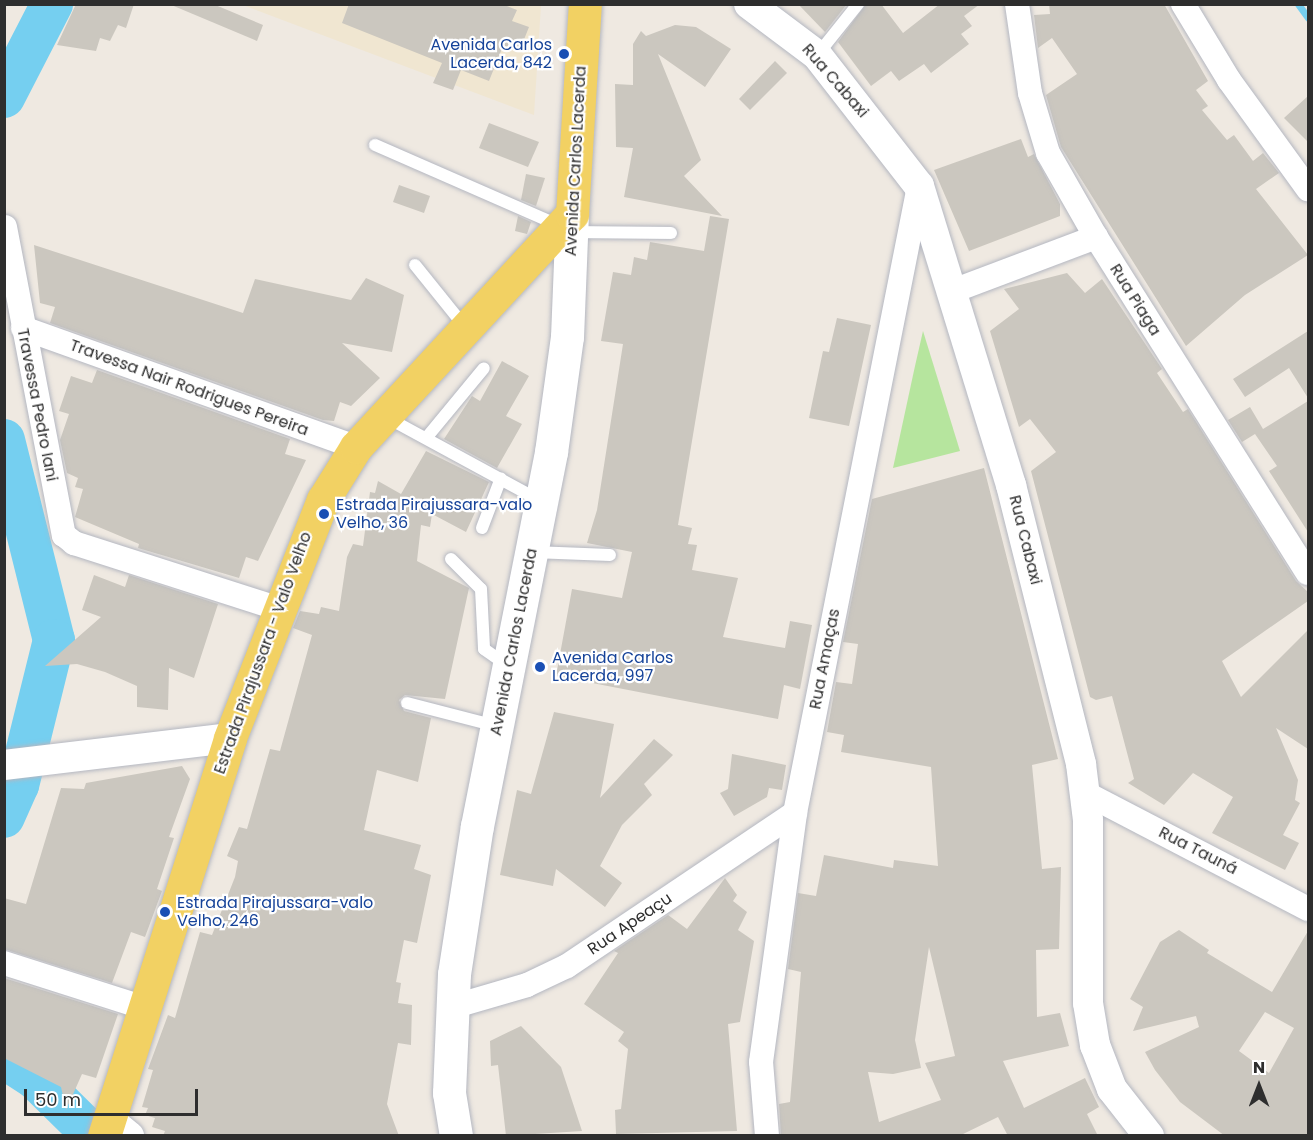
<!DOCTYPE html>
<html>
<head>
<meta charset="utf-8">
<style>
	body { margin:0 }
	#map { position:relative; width:1313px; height:1140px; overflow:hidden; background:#efe9e1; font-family:Poppins,sans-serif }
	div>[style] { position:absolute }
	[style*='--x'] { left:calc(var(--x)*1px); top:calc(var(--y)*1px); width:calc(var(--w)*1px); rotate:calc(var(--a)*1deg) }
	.education>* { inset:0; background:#f0e6d1 }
	.green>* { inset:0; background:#b6e59e }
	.stream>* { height:7px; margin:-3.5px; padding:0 3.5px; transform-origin:3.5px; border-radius:3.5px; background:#75cff0 }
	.river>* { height:42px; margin:-21px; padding:0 21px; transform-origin:21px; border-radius:21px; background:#75cff0 }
	.building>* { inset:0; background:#cbc7bf }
	.roads { filter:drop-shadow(0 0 2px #b4b7c1) drop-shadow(0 0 2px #b4b7c1) }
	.service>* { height:12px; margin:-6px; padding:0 6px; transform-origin:6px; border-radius:6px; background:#fff }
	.minor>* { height:24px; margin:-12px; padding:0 12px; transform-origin:12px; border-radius:12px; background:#fff }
	.tertiary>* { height:30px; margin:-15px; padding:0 15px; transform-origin:15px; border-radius:15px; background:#fff }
	.secondary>* { height:33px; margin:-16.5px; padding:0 16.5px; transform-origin:16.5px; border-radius:16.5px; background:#fff }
	.primary>* { height:33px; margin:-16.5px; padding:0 16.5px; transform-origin:16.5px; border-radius:16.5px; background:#f2d163 }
	.dots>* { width:16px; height:16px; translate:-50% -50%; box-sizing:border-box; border:3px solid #fff; border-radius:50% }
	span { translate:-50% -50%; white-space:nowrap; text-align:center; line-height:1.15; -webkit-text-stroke:4.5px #fff; paint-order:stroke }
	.transit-label { font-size:16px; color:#164399 }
	.right { translate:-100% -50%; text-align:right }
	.left { translate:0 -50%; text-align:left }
	.street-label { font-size:16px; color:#2e2e2e }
	.frame { position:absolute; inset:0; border:6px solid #2e2e2e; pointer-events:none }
	.north { position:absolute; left:1229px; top:1056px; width:60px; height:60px; -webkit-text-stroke:4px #fff; paint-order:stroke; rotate:0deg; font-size:16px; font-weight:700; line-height:24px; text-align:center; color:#2e2e2e }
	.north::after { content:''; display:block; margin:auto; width:21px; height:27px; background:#2e2e2e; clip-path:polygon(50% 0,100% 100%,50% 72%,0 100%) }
	.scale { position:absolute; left:24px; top:1089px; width:174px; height:27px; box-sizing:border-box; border:3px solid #2e2e2e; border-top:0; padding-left:8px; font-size:18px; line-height:21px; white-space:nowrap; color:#2e2e2e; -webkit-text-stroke:4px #fff; paint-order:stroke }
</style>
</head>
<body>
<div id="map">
	<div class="education">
		<div style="clip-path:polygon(243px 5px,541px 5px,534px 115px)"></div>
	</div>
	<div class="green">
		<div style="clip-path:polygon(923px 331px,960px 451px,893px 468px,915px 366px)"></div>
	</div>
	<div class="stream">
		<div style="--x:1298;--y:4;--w:17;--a:54"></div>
	</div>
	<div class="river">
		<div style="--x:4;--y:97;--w:105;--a:-62.7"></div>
		<div style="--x:4;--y:440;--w:206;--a:76"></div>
		<div style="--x:54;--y:640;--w:149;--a:103.9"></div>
		<div style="--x:18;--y:785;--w:35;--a:114"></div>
		<div style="--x:4;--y:1058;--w:37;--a:33"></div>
		<div style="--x:35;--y:1078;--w:83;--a:44.5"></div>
	</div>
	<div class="building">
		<div style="clip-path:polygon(76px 4px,134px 4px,126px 28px,118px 25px,110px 41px,100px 38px,96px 51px,57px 45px)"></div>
		<div style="clip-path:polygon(169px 4px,213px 4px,263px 25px,257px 41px)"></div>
		<div style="clip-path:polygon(349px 4px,502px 4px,517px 10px,512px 21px,529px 27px,519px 52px,503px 46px,489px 81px,461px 70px,453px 90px,433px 83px,442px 63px,342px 23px)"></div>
		<div style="clip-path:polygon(798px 4px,847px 4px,825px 32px)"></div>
		<div style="clip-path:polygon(866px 4px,881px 4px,903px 33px,940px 4px,980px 4px,964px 16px,972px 26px,961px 34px,969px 44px,931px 73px,924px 64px,899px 81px,891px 71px,871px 86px,838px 42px)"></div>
		<div style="clip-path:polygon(1049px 4px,1164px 4px,1208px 81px,1196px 90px,1208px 106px,1202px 110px,1227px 140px,1234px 135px,1253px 161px,1263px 153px,1279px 173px,1256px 189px,1308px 255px,1245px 295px,1186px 346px,1061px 147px,1046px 95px,1077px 74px,1052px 38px,1038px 48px,1034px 15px,1050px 14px)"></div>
		<div style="clip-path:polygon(675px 25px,696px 27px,731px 49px,705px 87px,658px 54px,701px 160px,684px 176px,722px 216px,624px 197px,633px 148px,616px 147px,615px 84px,633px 85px,633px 44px,641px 31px,646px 36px)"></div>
		<div style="clip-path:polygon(775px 61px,787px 73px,750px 110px,739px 99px)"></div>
		<div style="clip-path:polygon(1308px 96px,1308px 142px,1284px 118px)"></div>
		<div style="clip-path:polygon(489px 123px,539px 142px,528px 167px,479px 148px)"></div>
		<div style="clip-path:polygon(1021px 139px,1028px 157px,1034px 154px,1060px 204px,1060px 216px,969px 251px,934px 170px)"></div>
		<div style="clip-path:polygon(526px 174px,545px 178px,536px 206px,521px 200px)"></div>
		<div style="clip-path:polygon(399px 185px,430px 196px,424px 213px,393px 202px)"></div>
		<div style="clip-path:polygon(518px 216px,531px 222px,527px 234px,515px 231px)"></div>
		<div style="clip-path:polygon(710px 216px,729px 219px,678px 525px,692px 528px,688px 544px,697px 545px,692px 570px,738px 578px,723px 637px,785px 648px,790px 621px,812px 625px,800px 689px,784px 685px,778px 719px,556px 676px,572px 589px,622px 598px,632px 552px,587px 543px,597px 510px,623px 344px,601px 341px,613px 272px,631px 275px,634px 257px,647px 260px,650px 242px,704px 251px)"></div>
		<div style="clip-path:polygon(34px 245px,243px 313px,255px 279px,351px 300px,366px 278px,404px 295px,392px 352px,342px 343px,380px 378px,351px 406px,340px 402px,334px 421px,323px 420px,50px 323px,55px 307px,40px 303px)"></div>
		<div style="clip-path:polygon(1067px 273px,1085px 293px,1102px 279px,1162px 369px,1157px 373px,1183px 412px,1188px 409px,1296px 581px,1308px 592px,1308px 601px,1222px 661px,1241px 697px,1308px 630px,1308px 749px,1276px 728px,1298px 780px,1295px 800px,1300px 803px,1283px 835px,1299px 843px,1285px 870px,1212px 833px,1233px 797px,1193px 773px,1164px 805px,1128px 783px,1134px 779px,1112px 696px,1096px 700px,1090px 697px,1031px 471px,1056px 452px,1030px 419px,1019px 427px,990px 331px,1019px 309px,1004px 289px)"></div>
		<div style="clip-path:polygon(837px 318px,871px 325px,849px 426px,809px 418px,823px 351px,829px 352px)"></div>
		<div style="clip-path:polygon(1308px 331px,1308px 398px,1289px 368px,1245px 397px,1233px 379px)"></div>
		<div style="clip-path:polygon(502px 361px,529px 376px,506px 416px,522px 424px,497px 468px,444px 439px,472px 396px,480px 401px)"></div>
		<div style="clip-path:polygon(97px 370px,290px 439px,285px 454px,306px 460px,258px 561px,246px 557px,239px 578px,138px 548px,139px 544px,75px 517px,83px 489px,75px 487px,78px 478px,67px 473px,60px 440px,69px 414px,59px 411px,71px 376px,92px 383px)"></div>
		<div style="clip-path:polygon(1308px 401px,1308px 532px,1269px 471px,1277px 466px,1255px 434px,1242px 442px,1228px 420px,1250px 407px,1263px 429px)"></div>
		<div style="clip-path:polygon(426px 451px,489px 482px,466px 532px,432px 514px,430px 527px,421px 525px,417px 561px,469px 588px,445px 699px,405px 695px,399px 700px,404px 711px,431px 718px,418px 782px,377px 770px,364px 830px,421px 845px,414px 869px,431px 875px,417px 943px,404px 940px,396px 982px,401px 983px,398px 1003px,412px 1005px,411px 1045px,398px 1043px,387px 1104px,399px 1136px,163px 1136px,165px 1131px,152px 1127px,155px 1118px,145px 1115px,148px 1108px,142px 1107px,153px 1070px,148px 1069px,168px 1015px,175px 1018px,200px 932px,212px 935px,235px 877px,238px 861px,227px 856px,239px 827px,247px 829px,270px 749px,280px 751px,312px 635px,293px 628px,300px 611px,319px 614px,321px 607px,339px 611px,347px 557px,353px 544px,363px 546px,370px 492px,375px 493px,378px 481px,401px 494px)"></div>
		<div style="clip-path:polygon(evenodd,984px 468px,1058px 759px,1032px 765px,1042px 869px,1061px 867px,1059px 949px,1036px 950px,1037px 1017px,1060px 1013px,1069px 1046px,1003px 1061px,1024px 1108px,1085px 1078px,1099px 1107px,1087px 1114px,1098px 1136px,1008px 1136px,998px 1117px,959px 1136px,781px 1136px,779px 1104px,790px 1102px,801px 972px,788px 969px,798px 893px,816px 896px,824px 855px,893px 868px,894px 860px,938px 866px,931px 767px,841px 752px,844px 735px,827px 732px,836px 682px,852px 684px,858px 644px,843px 642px,872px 499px,984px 468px,929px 947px,955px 1056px,925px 1063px,941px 1100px,879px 1122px,868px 1072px,893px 1074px,921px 1068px,915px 1040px,929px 947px)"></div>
		<div style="clip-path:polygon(94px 575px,125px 587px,129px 575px,218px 604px,194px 678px,169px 668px,168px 710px,137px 707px,137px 686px,105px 672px,77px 664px,45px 666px,101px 617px,82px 610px)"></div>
		<div style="clip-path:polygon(554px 712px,614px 724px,600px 798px,654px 739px,673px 755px,644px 784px,652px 795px,622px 825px,600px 866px,622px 883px,605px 907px,556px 869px,553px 886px,500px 875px,517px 790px,531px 794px)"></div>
		<div style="clip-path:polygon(732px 754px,786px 765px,782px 790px,769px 788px,767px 797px,734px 816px,720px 793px,728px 789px)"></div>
		<div style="clip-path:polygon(182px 766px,190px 779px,169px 837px,174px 838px,157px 889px,162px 891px,145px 937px,131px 932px,112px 983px,4px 949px,4px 898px,26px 904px,61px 788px,84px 789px,86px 783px)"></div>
		<div style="clip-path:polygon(725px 878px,737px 895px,733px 901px,747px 912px,738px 930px,754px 941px,740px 1022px,728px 1024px,737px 1131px,616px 1134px,615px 1110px,621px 1109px,628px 1049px,618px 1041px,624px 1032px,584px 1004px,618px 953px,614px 951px,668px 915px,687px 929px)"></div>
		<div style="clip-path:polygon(evenodd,1179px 930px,1209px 950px,1207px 953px,1272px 992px,1308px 931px,1308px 1136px,1225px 1136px,1180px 1102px,1155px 1070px,1145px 1052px,1199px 1027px,1196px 1016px,1133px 1031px,1143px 1007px,1130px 999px,1160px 942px,1179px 930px,1265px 1012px,1294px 1028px,1269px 1073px,1239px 1051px,1265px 1012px)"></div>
		<div style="clip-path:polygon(4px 978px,118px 1014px,96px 1078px,82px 1074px,66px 1110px,61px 1087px,4px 1058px)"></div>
		<div style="clip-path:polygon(521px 1026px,561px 1067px,582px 1131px,506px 1136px,498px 1065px,491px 1066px,490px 1041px)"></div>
	</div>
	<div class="roads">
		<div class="service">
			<div style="--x:818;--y:54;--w:64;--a:-51.3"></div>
			<div style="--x:375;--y:145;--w:200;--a:23.6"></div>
			<div style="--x:573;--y:232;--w:98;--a:0.6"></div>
			<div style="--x:415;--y:265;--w:80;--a:51.1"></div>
			<div style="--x:386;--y:417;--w:174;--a:28.5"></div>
			<div style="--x:427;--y:437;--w:89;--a:-50.4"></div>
			<div style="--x:482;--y:528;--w:53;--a:-69.2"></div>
			<div style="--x:533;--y:552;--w:77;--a:2.2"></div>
			<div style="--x:451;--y:559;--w:42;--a:45"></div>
			<div style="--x:481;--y:589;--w:60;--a:87.1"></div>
			<div style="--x:484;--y:649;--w:28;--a:35"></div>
			<div style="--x:407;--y:703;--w:92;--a:14.5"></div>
		</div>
		<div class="minor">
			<div style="--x:1017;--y:4;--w:90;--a:81.7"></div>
			<div style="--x:1030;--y:93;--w:63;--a:73.3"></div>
			<div style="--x:1048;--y:153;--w:97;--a:60.3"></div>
			<div style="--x:1096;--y:237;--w:397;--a:57.8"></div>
			<div style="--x:1183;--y:4;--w:89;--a:58.8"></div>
			<div style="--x:1229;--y:80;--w:135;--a:54.1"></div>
			<div style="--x:5;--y:227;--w:314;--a:79.2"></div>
			<div style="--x:64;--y:535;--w:13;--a:39"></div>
			<div style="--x:74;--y:543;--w:213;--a:17.8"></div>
			<div style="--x:953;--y:291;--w:153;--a:-20.7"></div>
			<div style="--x:23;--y:328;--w:354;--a:19.7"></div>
			<div style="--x:1087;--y:794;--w:249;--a:27.5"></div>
			<div style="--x:4;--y:963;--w:148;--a:17.7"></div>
			<div style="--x:452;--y:1007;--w:78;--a:-16.3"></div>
			<div style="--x:527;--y:985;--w:44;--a:-25.4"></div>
			<div style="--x:567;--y:966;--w:275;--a:-33.9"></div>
			<div style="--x:767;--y:1136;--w:74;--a:-94.6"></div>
			<div style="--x:761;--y:1062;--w:251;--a:-82.2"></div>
			<div style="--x:795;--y:813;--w:639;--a:-78.81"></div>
		</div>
		<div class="tertiary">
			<div style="--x:749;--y:4;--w:85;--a:36.9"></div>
			<div style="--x:817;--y:55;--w:166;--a:52.1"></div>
			<div style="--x:919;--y:186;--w:313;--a:72.9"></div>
			<div style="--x:1011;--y:485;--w:288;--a:75.9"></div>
			<div style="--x:1081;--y:764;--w:56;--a:82.9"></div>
			<div style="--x:1088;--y:820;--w:183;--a:90"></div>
			<div style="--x:1088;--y:1003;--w:43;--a:80.5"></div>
			<div style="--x:1095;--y:1045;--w:47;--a:68.9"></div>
			<div style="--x:1112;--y:1089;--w:60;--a:51.8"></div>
			<div style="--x:4;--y:765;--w:228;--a:-6.8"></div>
			<div style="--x:109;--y:1120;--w:26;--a:39"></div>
		</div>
		<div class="secondary">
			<div style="--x:456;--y:1136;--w:44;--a:-99.2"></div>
			<div style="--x:449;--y:1093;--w:119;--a:-87.6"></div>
			<div style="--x:454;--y:974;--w:150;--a:-81.2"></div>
			<div style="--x:477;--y:826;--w:381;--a:-78.8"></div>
			<div style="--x:551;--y:452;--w:116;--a:-82.1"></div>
			<div style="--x:567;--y:337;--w:123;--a:-87.7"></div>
		</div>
		<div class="primary">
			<div style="--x:104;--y:1136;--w:417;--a:-72.4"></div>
			<div style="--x:230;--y:738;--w:256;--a:-68.7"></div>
			<div style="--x:323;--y:500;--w:62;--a:-58.1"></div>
			<div style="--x:356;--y:447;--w:318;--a:-47.2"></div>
			<div style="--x:572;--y:214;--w:210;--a:-86.5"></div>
		</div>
	</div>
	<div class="dots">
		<div style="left:564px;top:54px;background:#1a4fb4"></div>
		<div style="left:324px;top:514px;background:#1a4fb4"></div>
		<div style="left:540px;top:667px;background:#1a4fb4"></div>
		<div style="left:165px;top:912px;background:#1a4fb4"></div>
	</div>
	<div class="transit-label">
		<span class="right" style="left:552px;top:54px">Avenida Carlos<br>Lacerda, 842</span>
		<span class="left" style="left:336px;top:514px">Estrada Pirajussara-valo<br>Velho, 36</span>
		<span class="left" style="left:552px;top:667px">Avenida Carlos<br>Lacerda, 997</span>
		<span class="left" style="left:177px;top:912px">Estrada Pirajussara-valo<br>Velho, 246</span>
	</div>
	<div class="street-label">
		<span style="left:835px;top:81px;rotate:49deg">Rua Cabaxi</span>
		<span style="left:576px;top:161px;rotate:-87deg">Avenida Carlos Lacerda</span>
		<span style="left:1135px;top:300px;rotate:58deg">Rua Piaga</span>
		<span style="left:189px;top:388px;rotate:20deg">Travessa Nair Rodrigues Pereira</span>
		<span style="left:37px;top:405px;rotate:79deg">Travessa Pedro Iani</span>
		<span style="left:1025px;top:540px;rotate:76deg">Rua Cabaxi</span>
		<span style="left:514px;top:642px;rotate:-79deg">Avenida Carlos Lacerda</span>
		<span style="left:263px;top:653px;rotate:-70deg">Estrada Pirajussara - Valo Velho</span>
		<span style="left:825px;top:659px;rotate:-79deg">Rua Amaças</span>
		<span style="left:1198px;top:851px;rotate:27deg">Rua Tauná</span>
		<span style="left:630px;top:924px;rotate:-34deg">Rua Apeaçu</span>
	</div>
	<div class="frame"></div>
	<div class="north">N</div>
	<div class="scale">50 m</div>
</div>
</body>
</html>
